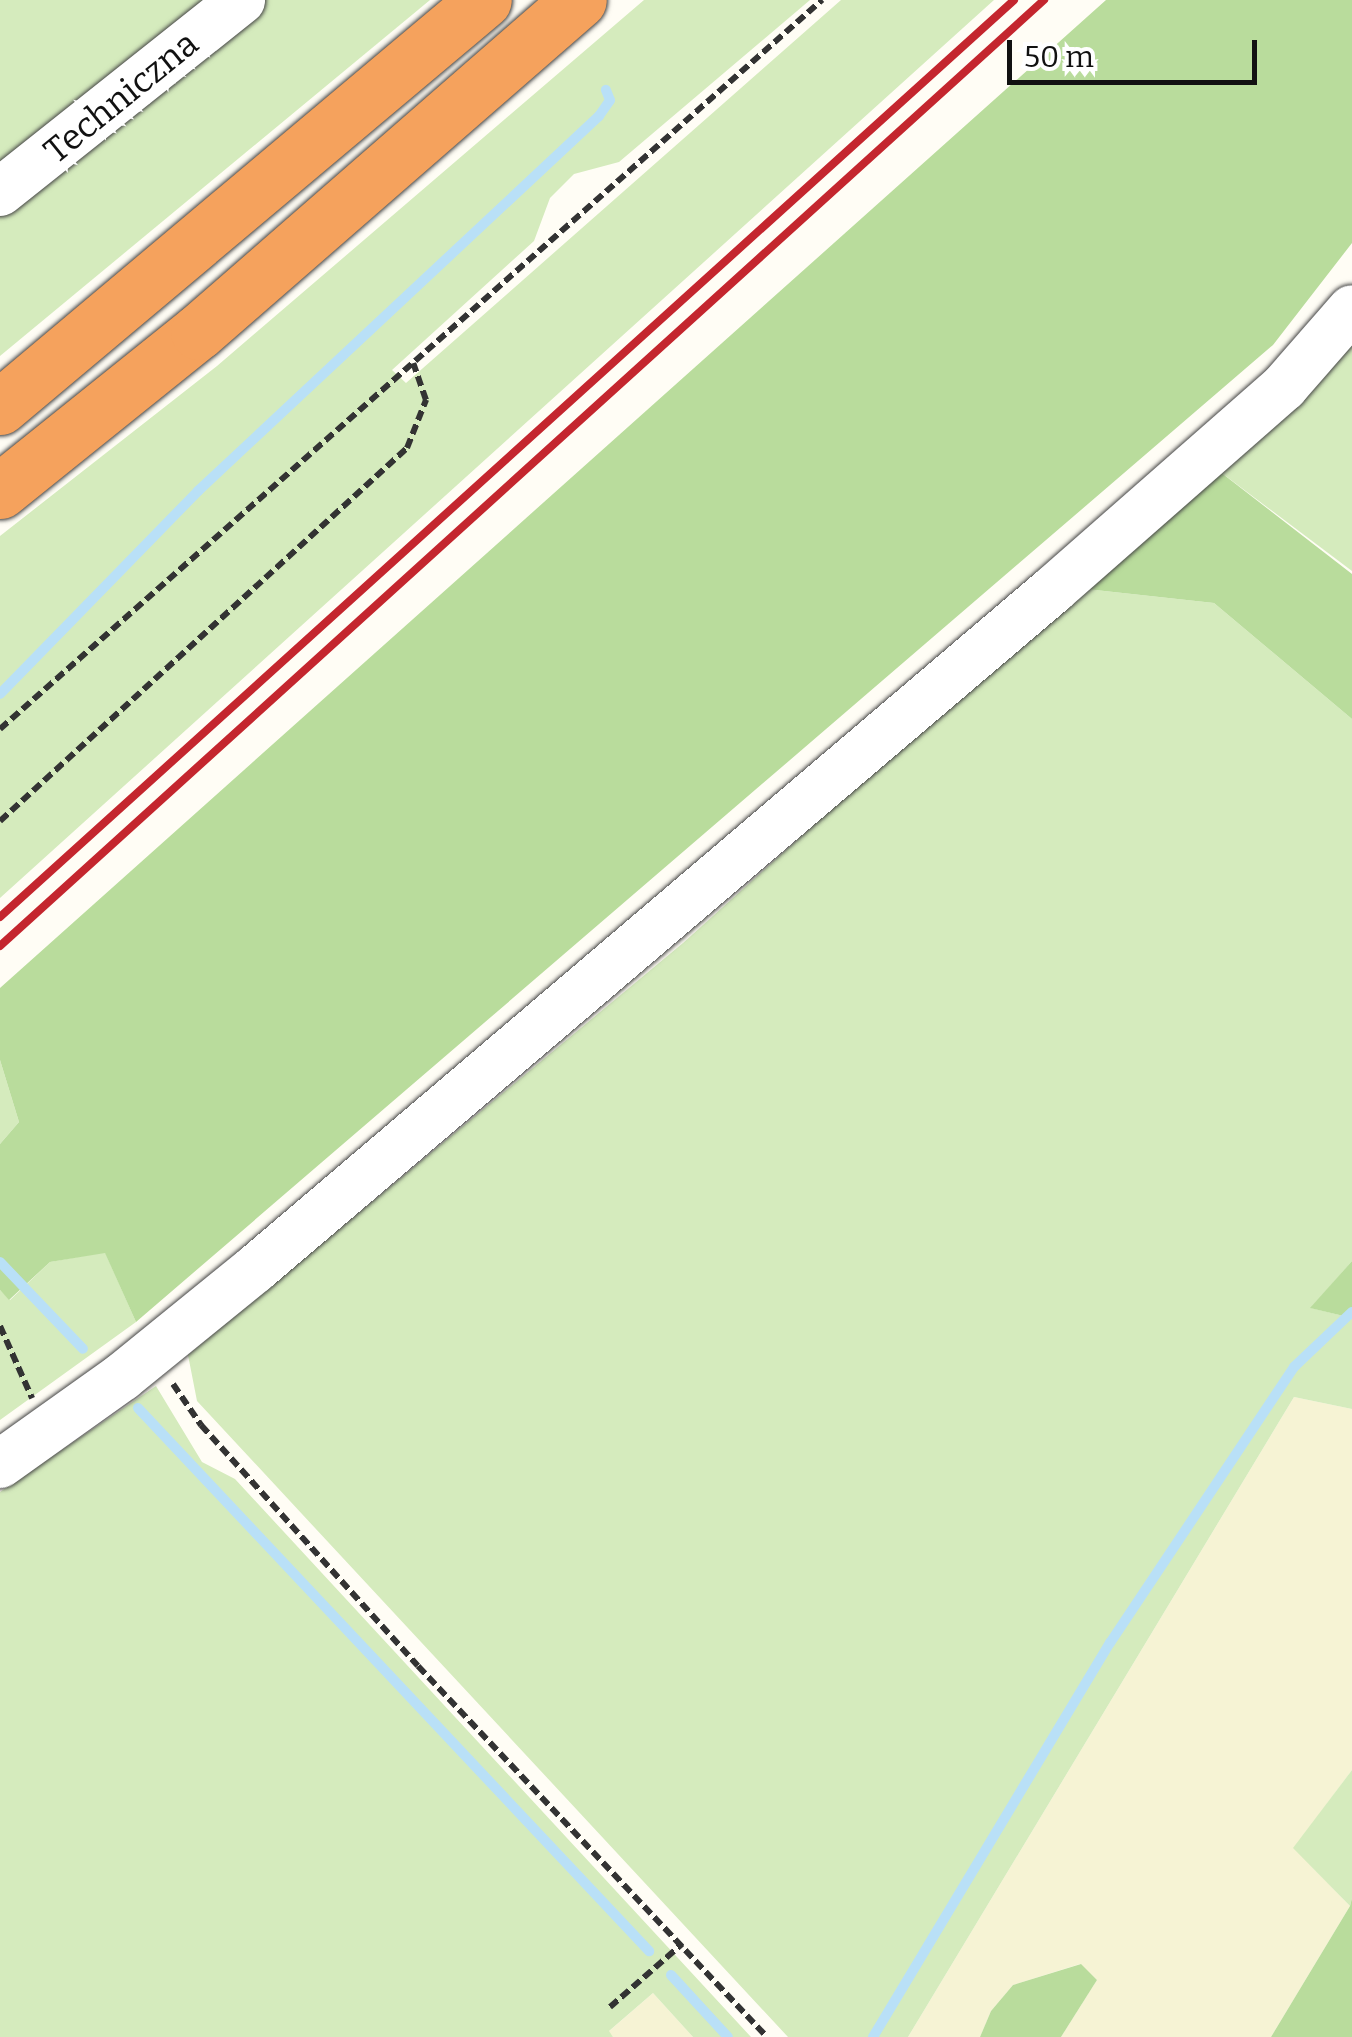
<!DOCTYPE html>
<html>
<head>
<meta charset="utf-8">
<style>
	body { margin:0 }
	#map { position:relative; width:1352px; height:2037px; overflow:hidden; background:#fffdf5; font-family:Bitter,serif }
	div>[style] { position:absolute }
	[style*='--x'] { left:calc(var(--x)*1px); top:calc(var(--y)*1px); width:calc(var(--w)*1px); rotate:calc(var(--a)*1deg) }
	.farmland>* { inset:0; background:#f6f3d4 }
	.green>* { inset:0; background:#d5ebbd }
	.forest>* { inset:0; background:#b9dc9c }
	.stream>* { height:10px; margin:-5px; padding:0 5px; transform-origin:5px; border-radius:5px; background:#b9e0f7 }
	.path>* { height:6px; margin-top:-3px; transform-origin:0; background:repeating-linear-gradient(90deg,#333 0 10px,transparent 0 15px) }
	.roads { filter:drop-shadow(0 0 2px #444) drop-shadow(0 0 2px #444) }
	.minor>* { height:48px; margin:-24px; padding:0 24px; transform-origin:24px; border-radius:24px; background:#fff }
	.highway>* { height:55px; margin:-27.5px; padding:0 27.5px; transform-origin:27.5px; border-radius:27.5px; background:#f5a25d }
	.rail>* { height:8px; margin:-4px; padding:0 4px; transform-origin:4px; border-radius:4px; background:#c4262e }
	span { translate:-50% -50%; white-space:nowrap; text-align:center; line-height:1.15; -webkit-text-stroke:10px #fff; paint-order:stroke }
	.street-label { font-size:35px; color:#111 }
	.scale { position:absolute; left:1007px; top:40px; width:250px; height:45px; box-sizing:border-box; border:5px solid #111; border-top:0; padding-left:12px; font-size:30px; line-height:35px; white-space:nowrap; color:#111; -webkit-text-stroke:8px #fff; paint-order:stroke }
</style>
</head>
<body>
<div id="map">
	<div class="farmland">
		<div style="clip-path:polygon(1294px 1397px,1352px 1409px,1352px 1770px,1294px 1848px,1350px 1906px,1271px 2037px,1061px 2037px,1097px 1980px,1080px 1964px,1013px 1985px,991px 2011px,980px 2037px,908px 2037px)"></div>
		<div style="clip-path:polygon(653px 1993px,693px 2037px,613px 2037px,608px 2032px)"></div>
	</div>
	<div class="green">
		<div style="clip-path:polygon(0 0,223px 0,0 180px)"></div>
		<div style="clip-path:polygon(259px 0,430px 0,0 356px,0 205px)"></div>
		<div style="clip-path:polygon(644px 0,810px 0,619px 162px,574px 174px,550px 198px,534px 241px,392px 370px,406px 383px,841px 0,994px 0,0 898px,0 536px,217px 366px)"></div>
		<div style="clip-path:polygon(1352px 343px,1352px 571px,1219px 471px)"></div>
		<div style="clip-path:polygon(1077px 588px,1214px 603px,1352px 719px,1352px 1261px,1311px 1308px,1352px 1318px,1352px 1409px,1294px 1397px,908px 2037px,788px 2037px,197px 1401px,188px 1355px,683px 943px)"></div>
		<div style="clip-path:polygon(0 1060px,19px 1122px,0 1144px)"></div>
		<div style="clip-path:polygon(105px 1252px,136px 1322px,0 1420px,0 1290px,10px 1300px,50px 1262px)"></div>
		<div style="clip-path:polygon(156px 1386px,202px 1462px,235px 1479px,751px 2037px,693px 2037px,653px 1993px,609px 2031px,613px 2037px,0 2037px,0 1492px)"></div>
		<div style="clip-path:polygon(1352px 1770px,1352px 1898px,1350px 1906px,1293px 1848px)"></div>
	</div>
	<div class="forest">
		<div style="clip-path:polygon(1106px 0,1352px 0,1352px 243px,1273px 345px,136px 1322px,105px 1253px,50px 1262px,9px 1300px,0 1290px,0 1144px,19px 1122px,0 1060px,0 988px)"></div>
		<div style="clip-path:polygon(1219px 471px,1352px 574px,1352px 719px,1214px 603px,1077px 588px)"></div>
		<div style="clip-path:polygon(1352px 1261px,1352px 1318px,1310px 1308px)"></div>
		<div style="clip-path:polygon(1352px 1898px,1352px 2037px,1271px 2037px,1350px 1906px)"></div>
		<div style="clip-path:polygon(1081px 1964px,1097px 1980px,1061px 2037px,980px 2037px,991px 2011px,1013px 1985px)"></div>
	</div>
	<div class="stream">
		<div style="--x:0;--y:694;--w:284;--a:-45.7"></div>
		<div style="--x:198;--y:491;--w:549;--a:-43.08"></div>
		<div style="--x:599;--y:116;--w:19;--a:-55"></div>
		<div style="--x:610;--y:100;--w:11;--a:-112"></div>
		<div style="--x:0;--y:1262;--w:120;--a:46.3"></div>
		<div style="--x:138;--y:1408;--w:746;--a:46.74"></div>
		<div style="--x:671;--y:1975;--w:84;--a:47.4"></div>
		<div style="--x:873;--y:2037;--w:460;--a:-59"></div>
		<div style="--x:1110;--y:1643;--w:332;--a:-56.3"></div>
		<div style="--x:1294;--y:1367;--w:80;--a:-43.5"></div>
	</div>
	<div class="path">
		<div style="--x:0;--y:729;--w:1099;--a:-41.57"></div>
		<div style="--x:0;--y:821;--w:552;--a:-42.5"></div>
		<div style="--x:407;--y:448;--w:52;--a:-68.4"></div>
		<div style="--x:426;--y:400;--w:39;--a:-109"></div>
		<div style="--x:0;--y:1326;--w:79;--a:66"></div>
		<div style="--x:173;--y:1384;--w:50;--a:55.7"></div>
		<div style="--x:201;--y:1425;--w:324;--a:48"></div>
		<div style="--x:418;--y:1666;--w:509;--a:46.75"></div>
		<div style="--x:610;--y:2007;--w:96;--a:-41.2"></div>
	</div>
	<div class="roads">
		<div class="minor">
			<div style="--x:0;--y:192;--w:308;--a:-38.5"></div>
			<div style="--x:0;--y:1464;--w:150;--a:-35.5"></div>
			<div style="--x:122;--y:1377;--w:171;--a:-39.1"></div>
			<div style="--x:255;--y:1269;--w:1049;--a:-40.4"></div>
			<div style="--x:1054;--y:589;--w:306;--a:-41.3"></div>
			<div style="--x:1284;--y:387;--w:103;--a:-48.9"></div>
		</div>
		<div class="highway">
			<div style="--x:0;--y:407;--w:632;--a:-40.06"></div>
			<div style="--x:0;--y:491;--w:254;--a:-38.8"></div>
			<div style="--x:198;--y:332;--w:505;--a:-41.07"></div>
		</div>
	</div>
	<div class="rail">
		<div style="--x:0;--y:917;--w:1367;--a:-42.12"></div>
		<div style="--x:0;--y:946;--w:1409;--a:-42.18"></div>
	</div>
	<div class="street-label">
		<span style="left:121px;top:97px;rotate:-39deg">Techniczna</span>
	</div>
	<div class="scale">50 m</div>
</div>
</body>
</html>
